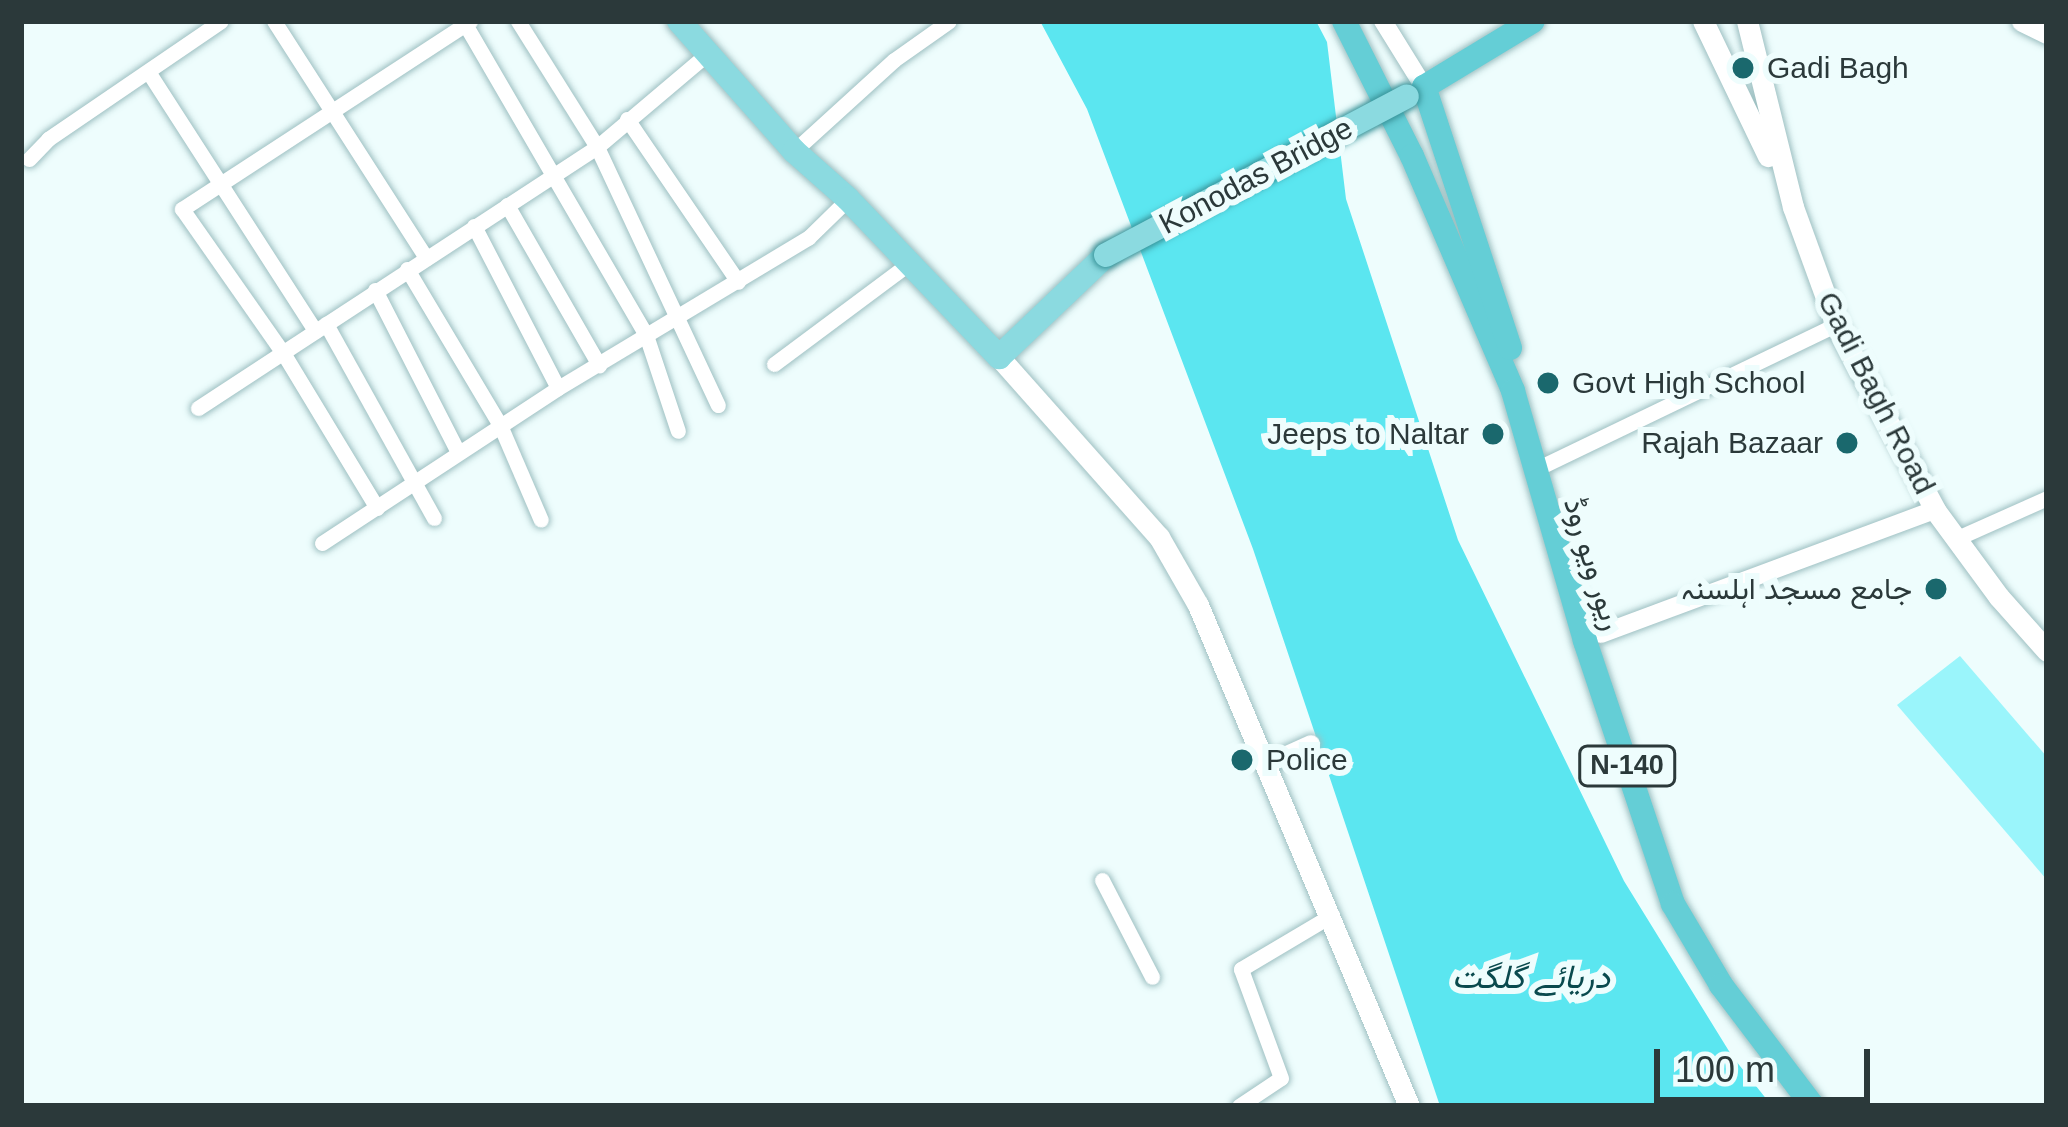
<!DOCTYPE html>
<html>
<head>
<meta charset="utf-8">
<style>
	body { margin:0 }
	#map { position:relative; width:2068px; height:1127px; overflow:hidden; background:#eefdfd; font-family:Arial,Vazirmatn,sans-serif }
	div>[style] { position:absolute }
	[style*='--x'] { left:calc(var(--x)*1px); top:calc(var(--y)*1px); width:calc(var(--w)*1px); rotate:calc(var(--a)*1deg) }
	.green>* { inset:0; background:#9af5fb }
	.water>* { inset:0; background:#5be6f0 }
	.roads { filter:drop-shadow(0 0 3px #9ec0c2) drop-shadow(0 0 3px #9ec0c2) }
	.minor>* { height:15px; margin:-7.5px; padding:0 7.5px; transform-origin:7.5px; border-radius:7.5px; background:#fff }
	.tertiary>* { height:18px; margin:-9px; padding:0 9px; transform-origin:9px; border-radius:9px; background:#fff }
	.secondary>* { height:21px; margin:-10.5px; padding:0 10.5px; transform-origin:10.5px; border-radius:10.5px; background:#fff }
	.primary>* { height:24px; margin:-12px; padding:0 12px; transform-origin:12px; border-radius:12px; background:#8bdae0 }
	.trunk>* { height:24px; margin:-12px; padding:0 12px; transform-origin:12px; border-radius:12px; background:#64ced6 }
	.bridges { filter:drop-shadow(0 0 3px #379298) drop-shadow(0 0 3px #379298) }
	.primary-bridge>* { height:24px; margin:-12px; padding:0 12px; transform-origin:12px; border-radius:12px; background:#8bdae0 }
	.dots>* { width:33px; height:33px; translate:-50% -50%; box-sizing:border-box; border:6px solid #eefdfd; border-radius:50% }
	span { translate:-50% -50%; white-space:nowrap; text-align:center; line-height:1.15; -webkit-text-stroke:12px #eefdfd; paint-order:stroke }
	.shield-label span { padding:3px 9px; background:#eefdfd; border:3px solid; border-radius:9px; -webkit-text-stroke-width:0 }
	.shield-label { font-size:27px; color:#2b393a; font-weight:700 }
	.poi-label { font-size:30px; color:#2b393a }
	.left { translate:0 -50%; text-align:left }
	.right { translate:-100% -50%; text-align:right }
	.street-label { font-size:30px; color:#2b393a }
	.water-label { font-size:33px; color:#0a4a4e; font-style:italic }
	.frame { position:absolute; inset:0; border:24px solid #2b393a; pointer-events:none }
	.scale { position:absolute; left:1654px; top:1049px; width:216px; height:54px; box-sizing:border-box; border:6px solid #2b393a; border-top:0; padding-left:15px; font-size:36px; line-height:42px; white-space:nowrap; color:#2b393a; -webkit-text-stroke:9px #eefdfd; paint-order:stroke }
</style>
</head>
<body>
<div id="map">
	<div class="green">
		<div style="clip-path:polygon(1960px 656px,2047px 757px,2047px 880px,1897px 705px)"></div>
	</div>
	<div class="water">
		<div style="clip-path:polygon(1040px 21px,1316px 21px,1327px 42px,1346px 199px,1458px 540px,1624px 881px,1732px 1056px,1772px 1106px,1440px 1106px,1253px 549px,1087px 109px)"></div>
	</div>
	<div class="roads">
		<div class="minor">
			<div style="--x:274;--y:21;--w:282;--a:57.3"></div>
			<div style="--x:518;--y:21;--w:149;--a:57.9"></div>
			<div style="--x:597;--y:147;--w:285;--a:64.9"></div>
			<div style="--x:465;--y:24;--w:360;--a:59.8"></div>
			<div style="--x:646;--y:335;--w:101;--a:71.6"></div>
			<div style="--x:149;--y:73;--w:307;--a:57.2"></div>
			<div style="--x:627;--y:119;--w:197;--a:55.7"></div>
			<div style="--x:794;--y:151;--w:135;--a:-42.3"></div>
			<div style="--x:894;--y:60;--w:67;--a:-35.3"></div>
			<div style="--x:29;--y:159;--w:28;--a:-46"></div>
			<div style="--x:48;--y:139;--w:209;--a:-34.3"></div>
			<div style="--x:507;--y:205;--w:185;--a:60.1"></div>
			<div style="--x:474;--y:226;--w:182;--a:62.6"></div>
			<div style="--x:407;--y:269;--w:182;--a:59.2"></div>
			<div style="--x:500;--y:425;--w:103;--a:66.7"></div>
			<div style="--x:375;--y:290;--w:182;--a:62.9"></div>
			<div style="--x:326;--y:324;--w:222;--a:60.9"></div>
			<div style="--x:774;--y:364;--w:167;--a:-36.7"></div>
			<div style="--x:198;--y:408;--w:477;--a:-33.2"></div>
			<div style="--x:597;--y:147;--w:144;--a:-40.2"></div>
			<div style="--x:1532;--y:471;--w:337;--a:-25.7"></div>
			<div style="--x:377;--y:508;--w:181;--a:-121.2"></div>
			<div style="--x:283;--y:353;--w:176;--a:-125"></div>
			<div style="--x:182;--y:209;--w:344;--a:-33.1"></div>
			<div style="--x:1955;--y:539;--w:101;--a:-24"></div>
			<div style="--x:322;--y:543;--w:282;--a:-33.3"></div>
			<div style="--x:558;--y:388;--w:292;--a:-31"></div>
			<div style="--x:808;--y:238;--w:56;--a:-44.3"></div>
			<div style="--x:1102;--y:880;--w:109;--a:62.7"></div>
			<div style="--x:1239;--y:1106;--w:50;--a:-33.7"></div>
			<div style="--x:1281;--y:1078;--w:116;--a:-110.2"></div>
			<div style="--x:1241;--y:969;--w:106;--a:-30.7"></div>
		</div>
		<div class="tertiary">
			<div style="--x:1383;--y:21;--w:78;--a:58.2"></div>
			<div style="--x:1601;--y:634;--w:356;--a:-20.4"></div>
			<div style="--x:1269;--y:763;--w:46;--a:-24.3"></div>
		</div>
		<div class="secondary">
			<div style="--x:1703;--y:21;--w:150;--a:64.3"></div>
			<div style="--x:1747;--y:21;--w:192;--a:76.1"></div>
			<div style="--x:1793;--y:207;--w:126;--a:70"></div>
			<div style="--x:1836;--y:325;--w:210;--a:61.8"></div>
			<div style="--x:1935;--y:510;--w:108;--a:53.7"></div>
			<div style="--x:1999;--y:597;--w:72;--a:48.4"></div>
			<div style="--x:2022;--y:21;--w:28;--a:26"></div>
			<div style="--x:999;--y:357;--w:241;--a:48.4"></div>
			<div style="--x:1159;--y:537;--w:78;--a:60.2"></div>
			<div style="--x:1198;--y:605;--w:544;--a:67.16"></div>
		</div>
		<div class="primary">
			<div style="--x:679;--y:21;--w:174;--a:48.5"></div>
			<div style="--x:794;--y:151;--w:72;--a:41.6"></div>
			<div style="--x:848;--y:199;--w:219;--a:46.3"></div>
			<div style="--x:999;--y:357;--w:148;--a:-43.6"></div>
		</div>
		<div class="trunk">
			<div style="--x:1344;--y:21;--w:151;--a:63.3"></div>
			<div style="--x:1412;--y:156;--w:256;--a:66.7"></div>
			<div style="--x:1513;--y:391;--w:260;--a:73.9"></div>
			<div style="--x:1585;--y:641;--w:277;--a:71.5"></div>
			<div style="--x:1673;--y:904;--w:94;--a:59.3"></div>
			<div style="--x:1721;--y:985;--w:152;--a:52.8"></div>
			<div style="--x:1510;--y:348;--w:275;--a:-108.2"></div>
			<div style="--x:1424;--y:87;--w:127;--a:-31.2"></div>
		</div>
	</div>
	<div class="bridges">
		<div class="primary-bridge">
			<div style="--x:1106;--y:255;--w:340;--a:-27.8"></div>
		</div>
	</div>
	<div class="dots">
		<div style="left:1743px;top:68px;background:#1a686d"></div>
		<div style="left:1548px;top:383px;background:#1a686d"></div>
		<div style="left:1493px;top:434px;background:#1a686d"></div>
		<div style="left:1847px;top:443px;background:#1a686d"></div>
		<div style="left:1936px;top:589px;background:#1a686d"></div>
		<div style="left:1242px;top:760px;background:#1a686d"></div>
	</div>
	<div class="shield-label">
		<span style="left:1627px;top:766px">N-140</span>
	</div>
	<div class="poi-label">
		<span class="left" style="left:1767px;top:68px">Gadi Bagh</span>
		<span class="left" style="left:1572px;top:383px">Govt High School</span>
		<span class="right" style="left:1469px;top:434px">Jeeps to Naltar</span>
		<span class="right" style="left:1823px;top:443px">Rajah Bazaar</span>
		<span class="right" style="left:1912px;top:589px">جامع مسجد اہلسنہ</span>
		<span class="left" style="left:1266px;top:760px">Police</span>
	</div>
	<div class="street-label">
		<span style="left:1256px;top:176px;rotate:-28deg">Konodas Bridge</span>
		<span style="left:1876px;top:393px;rotate:63deg">Gadi Bagh Road</span>
		<span style="left:1593px;top:564px;rotate:73deg">ریور ویو روڈ</span>
	</div>
	<div class="water-label">
		<span style="left:1531px;top:977px">دریائے گلگت</span>
	</div>
	<div class="frame"></div>
	<div class="scale">100 m</div>
</div>
</body>
</html>
